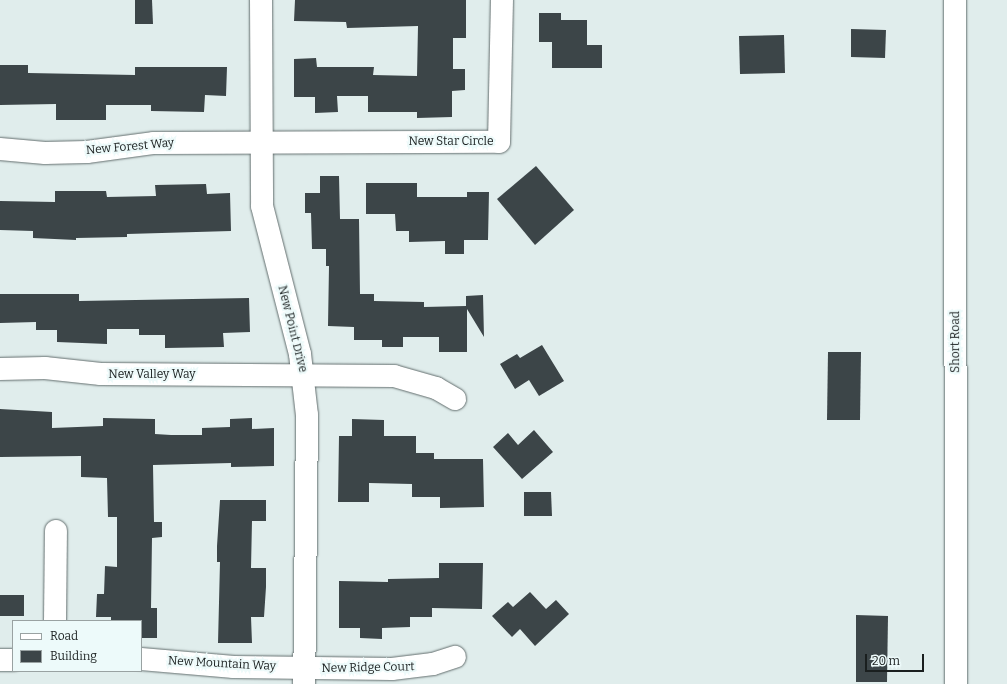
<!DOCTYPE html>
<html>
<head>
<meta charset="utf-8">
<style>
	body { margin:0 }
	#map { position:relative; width:1007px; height:684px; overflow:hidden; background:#e0edec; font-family:Bitter,serif }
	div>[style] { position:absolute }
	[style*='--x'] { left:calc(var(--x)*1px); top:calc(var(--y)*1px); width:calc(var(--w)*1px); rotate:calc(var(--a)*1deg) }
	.building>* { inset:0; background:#3c4548 }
	.roads { filter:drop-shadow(0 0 1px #636e6e) drop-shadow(0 0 1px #636e6e) }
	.minor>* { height:22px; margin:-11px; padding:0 11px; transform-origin:11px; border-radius:11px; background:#fff }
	span { translate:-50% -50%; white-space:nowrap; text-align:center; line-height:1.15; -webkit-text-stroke:4px #edfafa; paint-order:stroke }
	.street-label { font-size:12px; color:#1a1f1f }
	.legend { position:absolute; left:12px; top:620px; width:130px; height:52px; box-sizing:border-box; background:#edfafa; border:1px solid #99a2a2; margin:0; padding:5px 7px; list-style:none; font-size:12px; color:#1a1f1f }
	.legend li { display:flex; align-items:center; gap:8px; height:20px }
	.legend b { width:20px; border:1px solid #99a2a2 }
	.scale { position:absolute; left:865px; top:654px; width:59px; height:18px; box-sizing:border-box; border:2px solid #1a1f1f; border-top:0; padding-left:5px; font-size:12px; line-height:14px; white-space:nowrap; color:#1a1f1f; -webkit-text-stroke:3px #edfafa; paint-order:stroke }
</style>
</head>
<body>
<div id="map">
	<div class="building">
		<div style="clip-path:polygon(135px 0,152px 0,153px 24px,135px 24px)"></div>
		<div style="clip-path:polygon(295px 0,466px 0,466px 38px,453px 38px,453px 69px,465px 69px,465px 90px,452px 91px,452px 117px,417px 118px,417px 112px,368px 112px,368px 96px,337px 96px,338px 112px,315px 113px,315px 97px,294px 97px,294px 59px,316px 58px,317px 67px,374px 67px,373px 75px,417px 76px,418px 26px,347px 28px,346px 22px,294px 21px)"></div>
		<div style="clip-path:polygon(539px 13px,561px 13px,561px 20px,587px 20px,587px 45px,602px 45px,602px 68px,552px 68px,552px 42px,539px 42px)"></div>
		<div style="clip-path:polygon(851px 29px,886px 30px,885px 58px,851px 57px)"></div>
		<div style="clip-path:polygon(784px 35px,785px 73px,740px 74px,739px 36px)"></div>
		<div style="clip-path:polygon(0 65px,28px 65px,28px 73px,135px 75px,135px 67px,227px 67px,226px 96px,205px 95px,204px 112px,151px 111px,151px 105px,106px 105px,106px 120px,56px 120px,56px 104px,0 105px)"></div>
		<div style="clip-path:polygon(536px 166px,574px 210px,535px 245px,497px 199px)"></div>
		<div style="clip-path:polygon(320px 176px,339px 176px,340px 219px,359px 219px,360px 294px,374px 294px,374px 301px,424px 302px,424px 307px,466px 306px,466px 296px,483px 295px,484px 337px,467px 309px,467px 352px,439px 352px,439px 337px,403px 337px,403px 347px,382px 347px,382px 340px,354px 340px,354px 327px,328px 326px,329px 266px,326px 266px,326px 249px,312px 249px,311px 213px,305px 213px,305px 193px,320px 193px)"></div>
		<div style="clip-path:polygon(366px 183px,417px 183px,417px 197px,467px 197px,467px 192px,489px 192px,488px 240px,464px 240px,464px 254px,445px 254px,445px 241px,409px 242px,409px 231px,396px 231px,395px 214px,366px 214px)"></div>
		<div style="clip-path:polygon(206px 184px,207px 194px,230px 193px,231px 231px,127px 234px,127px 237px,76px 238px,76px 240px,33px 238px,33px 231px,0 230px,0 201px,55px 202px,55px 191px,106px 191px,107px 197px,156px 196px,155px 185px)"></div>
		<div style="clip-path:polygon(0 294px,79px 294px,79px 301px,249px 298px,250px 332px,223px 333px,224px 347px,165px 348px,165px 335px,139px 335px,139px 329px,107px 329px,107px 344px,57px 342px,57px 330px,36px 330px,36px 322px,0 323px)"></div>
		<div style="clip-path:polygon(542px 345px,564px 381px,539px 396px,529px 380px,515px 389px,500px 364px,517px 354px,520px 358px)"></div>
		<div style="clip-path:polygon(828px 352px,861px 352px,860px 420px,827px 420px)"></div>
		<div style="clip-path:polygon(0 409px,52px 412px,52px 428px,103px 426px,103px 418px,155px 419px,155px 434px,171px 435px,202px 435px,202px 428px,230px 427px,230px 419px,252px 418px,252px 429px,274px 428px,274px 466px,231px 467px,231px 463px,153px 465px,154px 522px,162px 522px,162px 537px,152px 538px,151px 608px,157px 608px,157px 638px,141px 638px,141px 621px,111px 621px,111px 617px,96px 617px,97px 594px,104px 594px,105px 566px,117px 567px,117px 517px,108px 517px,107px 478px,81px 477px,81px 456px,0 457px)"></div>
		<div style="clip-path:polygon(352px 419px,384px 420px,384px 436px,416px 436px,416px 453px,434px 453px,434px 459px,483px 459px,484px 507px,440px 508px,440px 497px,412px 497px,412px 484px,369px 483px,369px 502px,338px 502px,339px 436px,352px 436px)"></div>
		<div style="clip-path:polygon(534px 430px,553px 452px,522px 479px,493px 447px,508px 433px,518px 445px)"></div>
		<div style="clip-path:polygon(524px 492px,551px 492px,552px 516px,524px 516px)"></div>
		<div style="clip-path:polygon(220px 500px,266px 500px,266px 521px,252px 521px,251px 568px,266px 568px,266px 587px,264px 617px,251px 617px,252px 643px,218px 643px,220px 562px,217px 562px,217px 546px)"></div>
		<div style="clip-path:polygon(439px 563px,483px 563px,482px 609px,432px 608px,432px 617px,410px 617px,410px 627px,382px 628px,382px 639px,360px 638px,360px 628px,339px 628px,339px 581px,388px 582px,388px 579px,439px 578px)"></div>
		<div style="clip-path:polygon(530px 592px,546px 609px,556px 600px,569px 614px,535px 646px,520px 629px,512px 637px,492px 616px,508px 602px,513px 607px)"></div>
		<div style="clip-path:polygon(0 595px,24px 595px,24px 616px,0 616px)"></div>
		<div style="clip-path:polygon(856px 615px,888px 616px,887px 682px,856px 682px)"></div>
	</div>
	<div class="roads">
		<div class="minor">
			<div style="--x:261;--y:0;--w:206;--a:89.7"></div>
			<div style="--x:262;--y:206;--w:153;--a:75.6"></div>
			<div style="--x:300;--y:354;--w:61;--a:83.5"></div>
			<div style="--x:307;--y:415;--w:269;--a:90.6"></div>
			<div style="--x:955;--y:0;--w:684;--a:89.92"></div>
			<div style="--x:0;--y:149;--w:45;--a:5.1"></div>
			<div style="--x:45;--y:153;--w:42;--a:-1.4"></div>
			<div style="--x:87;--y:152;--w:68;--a:-7.7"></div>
			<div style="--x:154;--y:143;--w:345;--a:-0.2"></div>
			<div style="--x:499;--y:142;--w:142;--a:-88.8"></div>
			<div style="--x:0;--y:369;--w:45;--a:-1.3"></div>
			<div style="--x:45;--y:368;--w:56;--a:6.1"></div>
			<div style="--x:101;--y:374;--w:293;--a:0.4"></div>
			<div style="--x:394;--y:376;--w:44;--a:15.9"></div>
			<div style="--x:436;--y:388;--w:22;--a:30"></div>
			<div style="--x:55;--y:621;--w:90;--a:-89.4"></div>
			<div style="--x:141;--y:659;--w:93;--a:4.9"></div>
			<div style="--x:234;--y:667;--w:158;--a:0.7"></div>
			<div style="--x:392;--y:669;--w:41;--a:-7"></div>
			<div style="--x:433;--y:664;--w:23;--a:-18"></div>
			<div style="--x:0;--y:660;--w:13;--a:0"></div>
		</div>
	</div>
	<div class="street-label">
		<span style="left:451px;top:142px">New Star Circle</span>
		<span style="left:130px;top:147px;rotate:-5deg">New Forest Way</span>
		<span style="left:292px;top:329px;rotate:76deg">New Point Drive</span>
		<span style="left:956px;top:342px;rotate:-90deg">Short Road</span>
		<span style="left:152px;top:375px">New Valley Way</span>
		<span style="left:222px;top:664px;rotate:3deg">New Mountain Way</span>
		<span style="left:368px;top:668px;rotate:-1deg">New Ridge Court</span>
	</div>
	<ul class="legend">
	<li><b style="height:5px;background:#fff"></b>Road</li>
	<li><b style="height:11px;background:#3c4548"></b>Building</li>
	</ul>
	<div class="scale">20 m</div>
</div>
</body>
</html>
